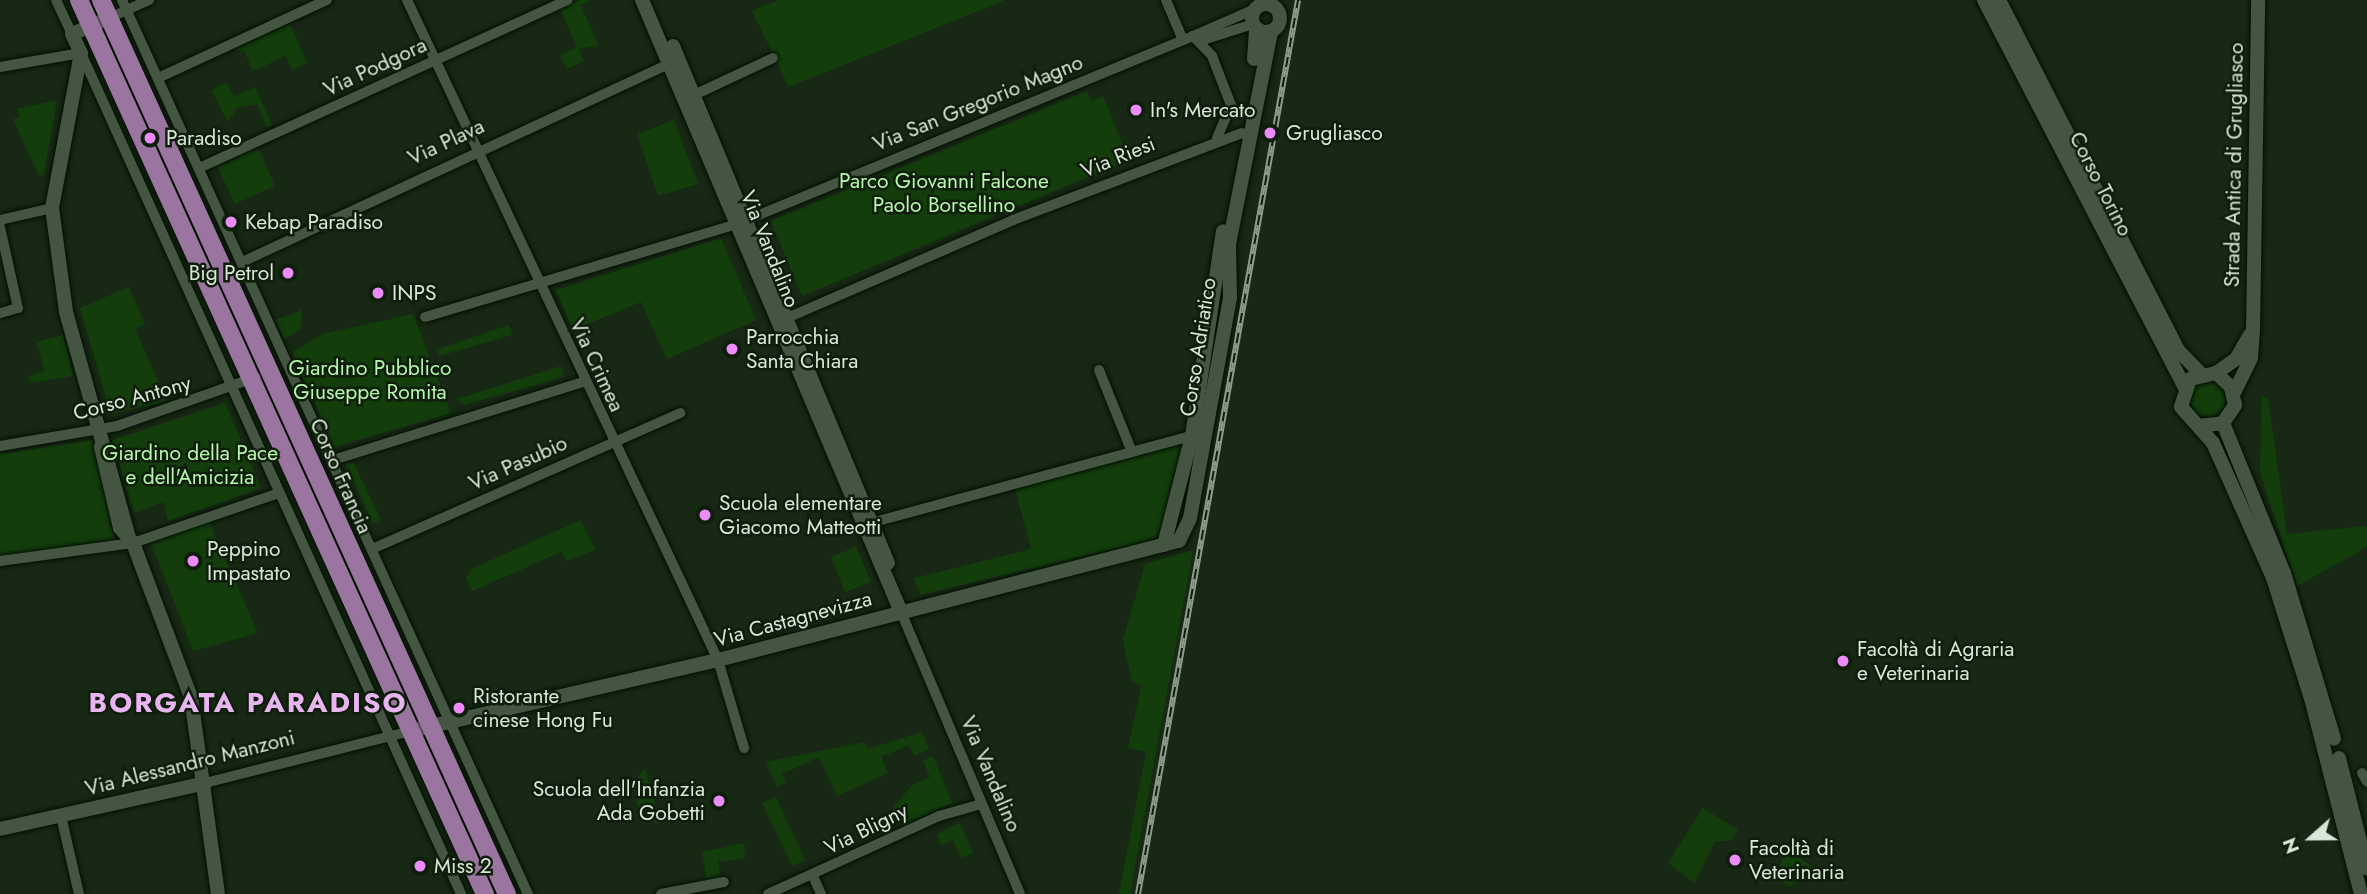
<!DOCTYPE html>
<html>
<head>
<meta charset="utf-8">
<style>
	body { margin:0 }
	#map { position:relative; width:2367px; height:894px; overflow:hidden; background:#172814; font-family:Jost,sans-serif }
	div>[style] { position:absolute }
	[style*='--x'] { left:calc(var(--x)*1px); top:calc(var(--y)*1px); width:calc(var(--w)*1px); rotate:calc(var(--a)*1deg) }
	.green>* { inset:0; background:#133e0c }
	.round { border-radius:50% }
	.roads { filter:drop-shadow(0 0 2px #031002) drop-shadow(0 0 2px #031002) }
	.minor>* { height:10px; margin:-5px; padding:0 5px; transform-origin:5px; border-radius:5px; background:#445641 }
	.tertiary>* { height:14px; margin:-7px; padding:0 7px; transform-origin:7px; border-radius:7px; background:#445641 }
	.tertiary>.ring { margin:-7px; padding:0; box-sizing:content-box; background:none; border:14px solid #445641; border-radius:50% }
	.primary>* { height:18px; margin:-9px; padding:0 9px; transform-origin:9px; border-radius:9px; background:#9a75a0 }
	.rail>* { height:6px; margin-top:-3px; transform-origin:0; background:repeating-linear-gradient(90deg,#0e1e0b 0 10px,#8f9c8d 0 20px); box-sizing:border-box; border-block:2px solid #8f9c8d }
	.dots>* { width:19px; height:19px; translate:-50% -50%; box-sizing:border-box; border:4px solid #0e1e0b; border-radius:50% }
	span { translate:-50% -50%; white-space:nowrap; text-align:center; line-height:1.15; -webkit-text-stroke:5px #0e1e0b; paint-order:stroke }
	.street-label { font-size:21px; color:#dbe6da }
	.poi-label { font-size:21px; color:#dbe6da }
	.left { translate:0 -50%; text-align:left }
	.right { translate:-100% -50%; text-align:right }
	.park-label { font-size:21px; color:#b6f8ab }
	.district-label { font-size:28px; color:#e9b5f1; font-weight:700; letter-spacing:2px }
	.north { position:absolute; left:2276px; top:803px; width:70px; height:70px; -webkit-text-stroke:5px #0e1e0b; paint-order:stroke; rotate:249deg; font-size:19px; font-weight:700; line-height:28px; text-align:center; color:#dbe6da }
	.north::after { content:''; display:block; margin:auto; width:24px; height:32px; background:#dbe6da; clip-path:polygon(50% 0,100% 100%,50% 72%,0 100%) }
</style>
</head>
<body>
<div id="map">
	<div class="green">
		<div style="clip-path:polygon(580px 0,590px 0,581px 5px,598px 45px,579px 49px,584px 61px,567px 69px,560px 55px,577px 47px,560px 9px)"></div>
		<div style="clip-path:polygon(779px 0,1005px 0,789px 87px,752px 11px)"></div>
		<div style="clip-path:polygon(290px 24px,307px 63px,292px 70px,286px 56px,253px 71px,244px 51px,233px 50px)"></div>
		<div style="clip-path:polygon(227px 83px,234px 96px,255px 87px,272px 125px,267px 127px,257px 104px,237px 108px,228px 122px,211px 90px)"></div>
		<div style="clip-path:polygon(1087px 91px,1091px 101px,1103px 96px,1129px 160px,802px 296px,771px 221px)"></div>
		<div style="clip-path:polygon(57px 100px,44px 175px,39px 176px,13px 119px,20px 117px,17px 109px)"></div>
		<div style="clip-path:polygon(674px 120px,698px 184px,658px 196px,637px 134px)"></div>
		<div style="clip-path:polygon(258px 148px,275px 186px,235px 204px,217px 166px)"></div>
		<div style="clip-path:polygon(721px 238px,756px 320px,667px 359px,641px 302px,573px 330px,556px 290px)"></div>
		<div style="clip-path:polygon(129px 287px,145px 324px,135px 329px,167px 401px,111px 414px,80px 308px)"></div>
		<div style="clip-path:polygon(302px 310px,301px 329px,284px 340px,275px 320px)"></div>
		<div style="clip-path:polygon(413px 314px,451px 413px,334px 447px,292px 352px,323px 334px)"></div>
		<div style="clip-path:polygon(509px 325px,512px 335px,440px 356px,435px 350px)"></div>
		<div style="clip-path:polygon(63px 335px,73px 376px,30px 383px,29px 376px,45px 371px,36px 342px)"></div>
		<div style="clip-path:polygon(561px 366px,564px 377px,464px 405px,457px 399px)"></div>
		<div class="round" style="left:2189px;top:381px;width:36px;height:36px"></div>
		<div style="clip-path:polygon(2262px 396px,2268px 398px,2287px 534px,2367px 526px,2367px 547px,2297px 586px,2260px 472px)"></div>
		<div style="clip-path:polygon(225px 403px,261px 488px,168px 521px,164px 502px,134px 513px,112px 440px)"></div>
		<div style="clip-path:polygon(93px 440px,115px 540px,0 556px,0 454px)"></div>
		<div style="clip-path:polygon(1184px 442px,1161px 535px,1154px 539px,920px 595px,914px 578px,1031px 549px,1015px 488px)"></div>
		<div style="clip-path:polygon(353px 462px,381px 520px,373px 523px,345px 463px)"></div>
		<div style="clip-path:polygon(581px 520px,595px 550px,566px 561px,561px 552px,472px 591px,466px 578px,471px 569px)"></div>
		<div style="clip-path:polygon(209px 522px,258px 633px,193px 651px,151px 543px)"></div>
		<div style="clip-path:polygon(856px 547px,871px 582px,845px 592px,831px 557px)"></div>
		<div style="clip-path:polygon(1193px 550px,1130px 894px,1119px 894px,1146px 752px,1128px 748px,1141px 687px,1132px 681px,1123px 640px,1145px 564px)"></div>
		<div style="clip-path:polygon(922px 732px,929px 749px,914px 756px,909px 745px,881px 757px,888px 773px,837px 796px,819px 757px,782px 774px,786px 783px,777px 787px,766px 762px,864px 742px,868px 749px)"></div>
		<div style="clip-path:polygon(933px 756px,952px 803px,902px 825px,894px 807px,912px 785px,930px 777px,923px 761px)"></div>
		<div style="clip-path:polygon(645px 768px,660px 824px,641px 817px,632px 784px)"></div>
		<div style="clip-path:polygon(776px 797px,805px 860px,792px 866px,762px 803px)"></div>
		<div style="clip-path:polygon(1703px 808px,1738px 830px,1731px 841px,1715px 841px,1694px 883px,1668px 863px)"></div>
		<div style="clip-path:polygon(960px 823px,973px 853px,961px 858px,953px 840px,941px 845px,937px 834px)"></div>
		<div style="clip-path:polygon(744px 843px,745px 858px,718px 862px,721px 879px,707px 881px,702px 852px)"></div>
		<div style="clip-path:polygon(1787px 850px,1813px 867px,1790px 887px,1775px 877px)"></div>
	</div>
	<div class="roads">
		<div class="minor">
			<div style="--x:56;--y:0;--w:38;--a:65"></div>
			<div style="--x:122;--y:0;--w:982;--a:65.58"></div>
			<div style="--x:407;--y:0;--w:730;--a:64.77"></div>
			<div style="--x:718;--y:660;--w:92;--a:73.5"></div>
			<div style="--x:1166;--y:0;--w:43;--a:67"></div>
			<div style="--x:109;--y:18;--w:44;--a:-24.2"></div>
			<div style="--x:1253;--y:24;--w:52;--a:162.3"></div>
			<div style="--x:1203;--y:40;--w:11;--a:-158"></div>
			<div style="--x:1193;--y:36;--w:70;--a:-23.6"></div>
			<div style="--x:0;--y:67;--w:82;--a:-9.8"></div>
			<div style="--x:81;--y:53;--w:923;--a:65.68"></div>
			<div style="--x:158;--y:78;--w:186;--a:-24.8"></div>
			<div style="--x:694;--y:95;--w:87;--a:-25.1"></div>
			<div style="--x:199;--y:168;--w:405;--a:-24.5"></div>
			<div style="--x:0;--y:220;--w:53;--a:-13"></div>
			<div style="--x:0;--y:227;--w:83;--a:77.5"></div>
			<div style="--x:18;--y:308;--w:19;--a:164"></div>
			<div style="--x:242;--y:262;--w:477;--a:-24.9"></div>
			<div style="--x:425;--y:317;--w:326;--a:-16.6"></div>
			<div style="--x:737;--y:224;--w:493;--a:-22.4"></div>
			<div style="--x:1193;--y:36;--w:28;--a:46"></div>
			<div style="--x:1212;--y:56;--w:53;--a:68.8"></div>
			<div style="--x:1231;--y:105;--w:36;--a:113"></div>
			<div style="--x:780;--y:321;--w:254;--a:-23.4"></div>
			<div style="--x:1013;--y:220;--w:245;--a:-20.8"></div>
			<div style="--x:1099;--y:370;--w:88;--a:68.1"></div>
			<div style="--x:0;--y:446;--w:119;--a:-9.7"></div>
			<div style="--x:117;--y:426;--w:147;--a:-19.4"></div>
			<div style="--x:333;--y:460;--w:262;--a:-17.3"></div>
			<div style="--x:867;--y:524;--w:337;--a:-15.2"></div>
			<div style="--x:372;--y:549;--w:337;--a:-23.8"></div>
			<div style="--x:0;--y:561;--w:134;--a:-7.7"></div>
			<div style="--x:133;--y:543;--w:154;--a:-18.9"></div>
			<div style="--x:901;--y:612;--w:306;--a:67.1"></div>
			<div style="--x:2362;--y:773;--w:10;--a:61"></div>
			<div style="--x:205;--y:783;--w:211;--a:-14.2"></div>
			<div style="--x:61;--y:816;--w:80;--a:77"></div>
			<div style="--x:813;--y:876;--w:20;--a:66"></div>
			<div style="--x:661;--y:894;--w:64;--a:-10.8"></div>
			<div style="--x:768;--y:894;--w:188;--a:-24.5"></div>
			<div style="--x:939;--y:816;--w:44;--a:-15.9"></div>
		</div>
		<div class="tertiary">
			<div style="--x:642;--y:0;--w:665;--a:67.06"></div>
			<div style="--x:1984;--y:0;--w:435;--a:62.6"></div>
			<div style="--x:1999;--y:0;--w:393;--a:62.9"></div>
			<div style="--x:2178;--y:350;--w:32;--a:46"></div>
			<div class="ring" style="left:1252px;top:4px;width:14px;height:14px"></div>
			<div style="--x:109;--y:18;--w:40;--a:156.6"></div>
			<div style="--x:72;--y:34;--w:21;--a:65"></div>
			<div style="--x:81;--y:53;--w:158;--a:100.6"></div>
			<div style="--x:52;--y:208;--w:105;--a:82.3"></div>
			<div style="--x:66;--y:312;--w:235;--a:74.4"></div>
			<div style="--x:673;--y:46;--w:560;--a:67.42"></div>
			<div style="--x:1254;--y:59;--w:31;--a:-86"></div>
			<div style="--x:2216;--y:373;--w:24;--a:-35"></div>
			<div style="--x:2236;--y:359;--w:28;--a:-60"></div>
			<div style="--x:2234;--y:393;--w:39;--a:-64"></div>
			<div style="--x:2251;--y:358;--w:28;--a:-86"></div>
			<div style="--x:2253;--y:330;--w:330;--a:-89.1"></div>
			<div style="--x:2223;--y:423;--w:162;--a:67.9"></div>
			<div style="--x:2284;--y:573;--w:173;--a:73.2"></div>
			<div style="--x:2199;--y:426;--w:24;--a:-7"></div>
			<div style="--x:2223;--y:423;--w:22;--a:-56"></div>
			<div style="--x:2235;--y:405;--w:18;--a:-103"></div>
			<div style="--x:2231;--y:387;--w:21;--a:-137"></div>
			<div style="--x:2216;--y:373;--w:27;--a:167"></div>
			<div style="--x:2190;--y:379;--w:29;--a:108"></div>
			<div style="--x:2181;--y:407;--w:48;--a:48.4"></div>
			<div style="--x:2213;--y:443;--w:148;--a:66"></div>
			<div style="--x:2273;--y:578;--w:130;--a:72.5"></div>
			<div style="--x:2312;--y:702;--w:198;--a:75.7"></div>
			<div style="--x:101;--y:447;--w:83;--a:76.8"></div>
			<div style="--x:120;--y:528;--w:20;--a:49"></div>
			<div style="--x:133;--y:543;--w:165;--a:69.4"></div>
			<div style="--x:191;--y:697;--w:199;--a:82.2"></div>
			<div style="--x:1164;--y:545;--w:113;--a:-75.6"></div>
			<div style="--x:1192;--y:436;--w:207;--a:-81.4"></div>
			<div style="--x:410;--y:731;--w:316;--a:-13"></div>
			<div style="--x:718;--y:660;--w:476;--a:-14.5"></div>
			<div style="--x:1179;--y:541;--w:25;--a:-64"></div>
			<div style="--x:1190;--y:518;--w:224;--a:-79.7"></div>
			<div style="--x:1230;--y:298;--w:54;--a:-91.1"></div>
			<div style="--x:1229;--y:244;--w:217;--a:-78.8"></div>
			<div style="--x:2339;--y:758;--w:114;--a:75.8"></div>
			<div style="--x:0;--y:829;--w:210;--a:-12.6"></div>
		</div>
		<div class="primary">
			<div style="--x:79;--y:0;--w:982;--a:65.58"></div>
			<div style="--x:101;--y:0;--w:982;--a:65.58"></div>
		</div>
	</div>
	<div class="rail">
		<div style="--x:1138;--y:894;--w:908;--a:-79.85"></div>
	</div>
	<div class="dots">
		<div style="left:1136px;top:110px;background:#ec8cfb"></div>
		<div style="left:1270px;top:133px;background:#ec8cfb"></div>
		<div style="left:150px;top:138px;background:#ec8cfb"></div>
		<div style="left:231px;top:222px;background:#ec8cfb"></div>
		<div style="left:288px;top:273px;background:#ec8cfb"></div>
		<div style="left:378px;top:293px;background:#ec8cfb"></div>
		<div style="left:732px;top:349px;background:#ec8cfb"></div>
		<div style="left:705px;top:515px;background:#ec8cfb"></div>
		<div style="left:193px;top:561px;background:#ec8cfb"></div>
		<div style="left:1843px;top:661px;background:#ec8cfb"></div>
		<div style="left:459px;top:708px;background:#ec8cfb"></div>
		<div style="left:719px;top:801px;background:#ec8cfb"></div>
		<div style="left:1735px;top:860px;background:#ec8cfb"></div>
		<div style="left:420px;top:866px;background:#ec8cfb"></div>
	</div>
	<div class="street-label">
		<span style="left:375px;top:67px;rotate:-25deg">Via Podgora</span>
		<span style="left:978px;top:103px;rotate:-22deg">Via San Gregorio Magno</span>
		<span style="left:446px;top:142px;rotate:-25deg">Via Plava</span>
		<span style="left:1118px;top:157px;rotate:-22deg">Via Riesi</span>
		<span style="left:2234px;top:165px;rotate:-89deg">Strada Antica di Grugliasco</span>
		<span style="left:2101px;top:184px;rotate:63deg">Corso Torino</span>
		<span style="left:770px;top:249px;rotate:68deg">Via Vandalino</span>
		<span style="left:1198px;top:347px;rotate:-81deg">Corso Adriatico</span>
		<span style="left:597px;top:365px;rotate:65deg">Via Crimea</span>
		<span style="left:132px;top:398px;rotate:-15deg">Corso Antony</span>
		<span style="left:518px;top:463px;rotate:-24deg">Via Pasubio</span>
		<span style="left:341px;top:476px;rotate:66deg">Corso Francia</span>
		<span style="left:793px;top:619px;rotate:-15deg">Via Castagnevizza</span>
		<span style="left:190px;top:763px;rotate:-14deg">Via Alessandro Manzoni</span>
		<span style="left:991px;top:774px;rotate:67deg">Via Vandalino</span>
		<span style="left:866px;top:829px;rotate:-26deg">Via Bligny</span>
	</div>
	<div class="poi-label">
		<span class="left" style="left:1150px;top:110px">In's Mercato</span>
		<span class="left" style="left:1286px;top:133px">Grugliasco</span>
		<span class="left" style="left:166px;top:138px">Paradiso</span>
		<span class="left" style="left:245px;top:222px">Kebap Paradiso</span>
		<span class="right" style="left:274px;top:273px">Big Petrol</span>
		<span class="left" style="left:392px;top:293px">INPS</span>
		<span class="left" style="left:746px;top:349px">Parrocchia<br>Santa Chiara</span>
		<span class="left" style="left:719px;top:515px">Scuola elementare<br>Giacomo Matteotti</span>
		<span class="left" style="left:207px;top:561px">Peppino<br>Impastato</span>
		<span class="left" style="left:1857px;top:661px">Facoltà di Agraria<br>e Veterinaria</span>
		<span class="left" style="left:473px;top:708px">Ristorante<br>cinese Hong Fu</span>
		<span class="right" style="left:705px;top:801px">Scuola dell'Infanzia<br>Ada Gobetti</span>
		<span class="left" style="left:1749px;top:860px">Facoltà di<br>Veterinaria</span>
		<span class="left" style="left:434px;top:866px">Miss 2</span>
	</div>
	<div class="park-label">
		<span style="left:944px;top:193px">Parco Giovanni Falcone<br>Paolo Borsellino</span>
		<span style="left:370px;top:380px">Giardino Pubblico<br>Giuseppe Romita</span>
		<span style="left:190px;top:465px">Giardino della Pace<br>e dell'Amicizia</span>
	</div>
	<div class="district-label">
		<span style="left:248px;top:703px">BORGATA PARADISO</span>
	</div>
	<div class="north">N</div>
</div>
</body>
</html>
